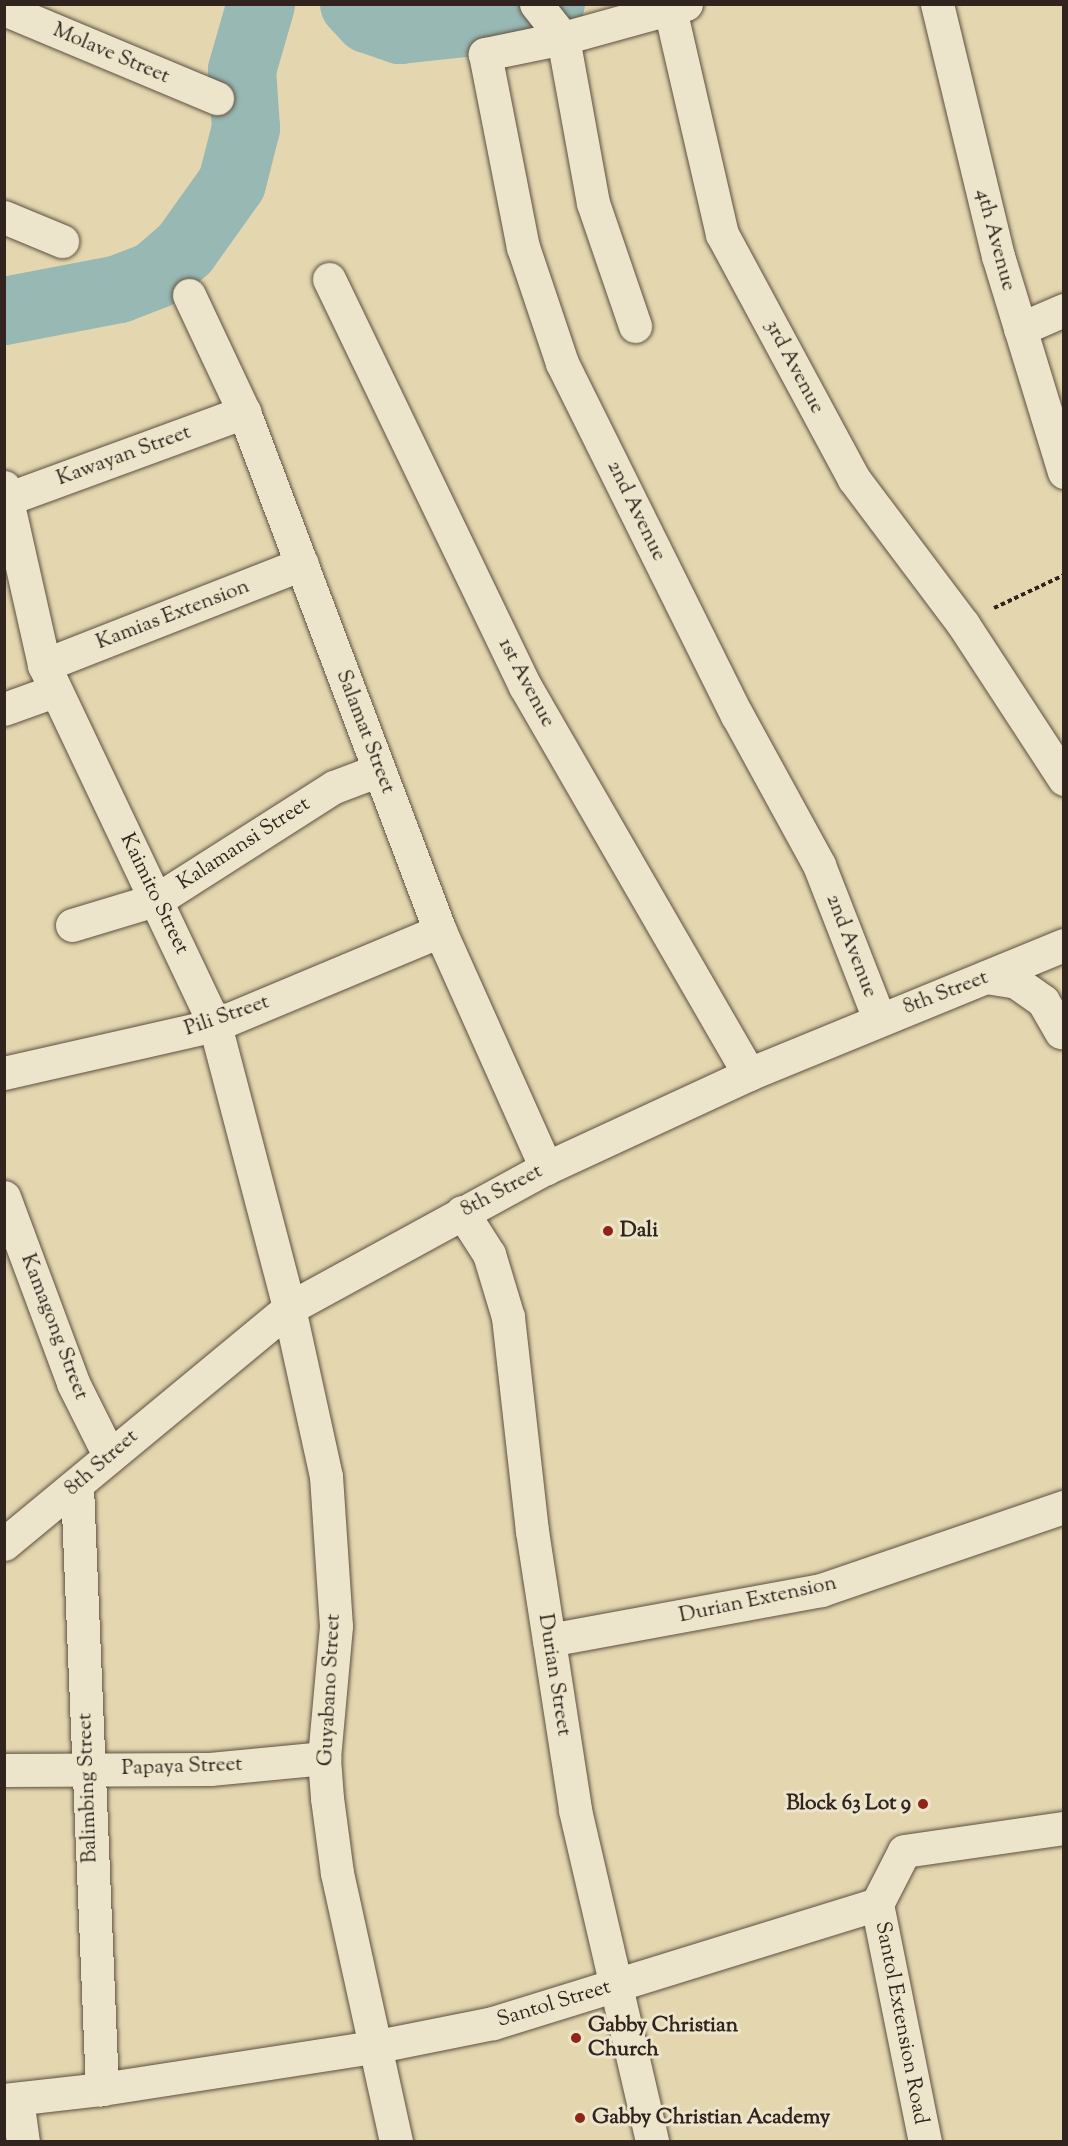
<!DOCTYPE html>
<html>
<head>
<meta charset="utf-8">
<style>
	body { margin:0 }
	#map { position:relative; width:1068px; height:2146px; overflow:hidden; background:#e4d7af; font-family:"Sorts Mill Goudy",serif }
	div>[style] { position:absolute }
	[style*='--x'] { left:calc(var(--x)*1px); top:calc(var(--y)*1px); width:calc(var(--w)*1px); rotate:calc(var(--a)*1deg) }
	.river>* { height:68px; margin:-34px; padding:0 34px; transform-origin:34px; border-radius:34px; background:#97b8b3 }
	.path>* { height:4px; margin-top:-2px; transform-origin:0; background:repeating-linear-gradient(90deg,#31231d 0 4.5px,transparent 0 7.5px) }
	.roads { filter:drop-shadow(0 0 2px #5e5042) drop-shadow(0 0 2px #5e5042) }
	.minor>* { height:33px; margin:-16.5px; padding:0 16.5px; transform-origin:16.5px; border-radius:16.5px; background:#ede5cb }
	.dots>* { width:16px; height:16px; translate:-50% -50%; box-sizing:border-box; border:3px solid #ede5cb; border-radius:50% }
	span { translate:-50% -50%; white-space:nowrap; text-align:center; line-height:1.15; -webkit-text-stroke:6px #ede5cb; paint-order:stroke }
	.street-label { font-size:21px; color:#31231d }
	.poi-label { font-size:21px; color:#31231d; font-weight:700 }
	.left { translate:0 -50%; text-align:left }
	.right { translate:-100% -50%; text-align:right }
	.frame { position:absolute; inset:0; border:6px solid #31231d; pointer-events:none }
</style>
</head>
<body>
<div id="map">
	<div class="river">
		<div style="--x:354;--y:4;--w:21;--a:47"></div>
		<div style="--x:368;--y:19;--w:34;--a:19"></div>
		<div style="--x:400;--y:30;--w:93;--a:-6.2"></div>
		<div style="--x:492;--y:20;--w:61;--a:-15.2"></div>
		<div style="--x:4;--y:311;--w:117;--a:-10.8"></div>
		<div style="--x:119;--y:289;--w:39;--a:-21"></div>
		<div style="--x:155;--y:275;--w:40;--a:-41"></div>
		<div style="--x:185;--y:249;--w:81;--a:-54.5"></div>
		<div style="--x:232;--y:183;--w:57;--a:-75.7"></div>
		<div style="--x:246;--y:128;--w:58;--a:-93.9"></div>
		<div style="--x:242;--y:70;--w:69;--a:-73.9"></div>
	</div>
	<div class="path">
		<div style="--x:994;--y:608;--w:77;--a:-25.2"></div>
	</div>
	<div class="roads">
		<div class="minor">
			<div style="--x:536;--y:4;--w:43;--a:51.5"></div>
			<div style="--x:563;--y:38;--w:168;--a:79.7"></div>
			<div style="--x:593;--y:203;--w:130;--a:71.1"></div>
			<div style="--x:686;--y:4;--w:128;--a:164.5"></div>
			<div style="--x:563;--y:38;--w:80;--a:168.4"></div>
			<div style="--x:485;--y:54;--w:197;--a:78.9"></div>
			<div style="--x:523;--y:247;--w:122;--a:71.4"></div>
			<div style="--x:562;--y:363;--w:393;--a:63.6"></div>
			<div style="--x:737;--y:715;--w:171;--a:61.3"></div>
			<div style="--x:819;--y:865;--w:165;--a:68.7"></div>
			<div style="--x:937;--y:4;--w:259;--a:76.4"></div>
			<div style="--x:998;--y:256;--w:226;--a:73"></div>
			<div style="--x:4;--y:9;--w:231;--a:22.7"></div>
			<div style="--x:670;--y:9;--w:231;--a:77"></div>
			<div style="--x:722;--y:234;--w:278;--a:61.7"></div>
			<div style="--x:854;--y:479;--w:181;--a:53.1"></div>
			<div style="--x:963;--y:624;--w:185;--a:56.9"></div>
			<div style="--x:4;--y:217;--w:63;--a:22.5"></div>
			<div style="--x:329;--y:279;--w:452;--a:64.3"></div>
			<div style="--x:525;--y:686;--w:448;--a:60"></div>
			<div style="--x:189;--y:295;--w:129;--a:64.8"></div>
			<div style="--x:244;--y:412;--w:555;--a:69.31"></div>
			<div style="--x:440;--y:931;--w:260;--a:65.9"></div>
			<div style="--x:1020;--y:329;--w:48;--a:-23.4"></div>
			<div style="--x:4;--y:487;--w:182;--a:77.3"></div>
			<div style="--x:44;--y:665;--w:399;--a:64.6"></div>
			<div style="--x:215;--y:1025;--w:293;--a:75.3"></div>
			<div style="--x:289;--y:1308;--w:172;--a:77.6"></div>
			<div style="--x:326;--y:1476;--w:150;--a:86.2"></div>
			<div style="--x:336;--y:1626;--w:133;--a:95.2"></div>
			<div style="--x:324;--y:1758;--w:40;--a:85.7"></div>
			<div style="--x:327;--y:1798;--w:76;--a:82.4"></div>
			<div style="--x:337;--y:1873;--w:275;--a:77.6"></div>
			<div style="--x:4;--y:500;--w:256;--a:-20.1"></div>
			<div style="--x:44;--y:665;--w:277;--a:-21.4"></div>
			<div style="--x:4;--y:709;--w:53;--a:-19.8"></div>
			<div style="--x:72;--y:925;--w:90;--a:-16.8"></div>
			<div style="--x:158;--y:899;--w:209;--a:-32.5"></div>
			<div style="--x:334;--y:787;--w:48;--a:-20.7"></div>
			<div style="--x:986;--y:977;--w:30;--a:9"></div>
			<div style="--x:1016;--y:982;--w:33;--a:35"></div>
			<div style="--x:1043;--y:1001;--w:36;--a:60"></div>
			<div style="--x:4;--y:1073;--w:216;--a:-12.8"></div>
			<div style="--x:215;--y:1025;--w:244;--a:-22.7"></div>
			<div style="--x:4;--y:1197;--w:198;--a:69.6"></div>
			<div style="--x:73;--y:1383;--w:80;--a:63.4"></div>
			<div style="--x:462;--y:1212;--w:50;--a:57.3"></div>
			<div style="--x:489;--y:1254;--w:66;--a:73.2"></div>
			<div style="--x:508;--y:1317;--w:215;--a:83.6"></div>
			<div style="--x:532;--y:1531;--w:282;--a:81.2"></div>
			<div style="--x:575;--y:1810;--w:341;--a:76.9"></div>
			<div style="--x:77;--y:1487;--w:603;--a:87.62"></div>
			<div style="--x:4;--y:1544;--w:370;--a:-39.6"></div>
			<div style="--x:289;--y:1308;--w:293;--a:-28.6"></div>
			<div style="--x:546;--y:1168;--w:224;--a:-24.8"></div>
			<div style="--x:749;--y:1074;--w:340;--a:-22.3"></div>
			<div style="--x:549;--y:1640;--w:277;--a:-10.4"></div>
			<div style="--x:821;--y:1590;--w:257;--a:-18.9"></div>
			<div style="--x:4;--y:1770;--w:206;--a:-0.3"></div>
			<div style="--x:210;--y:1769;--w:115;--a:-5.5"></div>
			<div style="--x:877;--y:1904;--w:243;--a:78.6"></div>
			<div style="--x:17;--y:2099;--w:43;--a:82.1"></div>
			<div style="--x:4;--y:2100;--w:99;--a:-6.4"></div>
			<div style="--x:102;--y:2089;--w:274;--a:-8.8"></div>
			<div style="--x:373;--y:2047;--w:122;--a:-11.3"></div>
			<div style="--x:493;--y:2023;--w:402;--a:-17.2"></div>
			<div style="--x:877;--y:1904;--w:59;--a:-63"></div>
			<div style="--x:904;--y:1851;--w:162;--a:-8.2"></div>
		</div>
	</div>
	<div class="dots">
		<div style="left:608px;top:1231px;background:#8f2418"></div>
		<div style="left:923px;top:1804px;background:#8f2418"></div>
		<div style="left:576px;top:2038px;background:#8f2418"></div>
		<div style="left:580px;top:2118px;background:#8f2418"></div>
	</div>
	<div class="street-label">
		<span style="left:111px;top:54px;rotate:23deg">Molave Street</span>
		<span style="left:995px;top:240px;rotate:75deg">4th Avenue</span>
		<span style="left:794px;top:367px;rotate:62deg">3rd Avenue</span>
		<span style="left:124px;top:456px;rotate:-20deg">Kawayan Street</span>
		<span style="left:636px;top:511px;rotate:64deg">2nd Avenue</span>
		<span style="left:173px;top:615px;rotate:-21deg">Kamias Extension</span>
		<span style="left:526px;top:683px;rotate:62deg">1st Avenue</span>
		<span style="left:365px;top:732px;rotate:69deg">Salamat Street</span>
		<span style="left:244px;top:844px;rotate:-33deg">Kalamansi Street</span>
		<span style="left:154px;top:894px;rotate:64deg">Kaimito Street</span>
		<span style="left:851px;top:946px;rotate:69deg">2nd Avenue</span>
		<span style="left:946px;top:993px;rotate:-21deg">8th Street</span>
		<span style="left:227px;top:1016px;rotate:-19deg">Pili Street</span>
		<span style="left:502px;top:1191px;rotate:-28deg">8th Street</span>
		<span style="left:54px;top:1327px;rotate:69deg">Kamagong Street</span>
		<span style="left:102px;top:1463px;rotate:-41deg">8th Street</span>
		<span style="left:758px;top:1600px;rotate:-12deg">Durian Extension</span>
		<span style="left:554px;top:1675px;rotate:81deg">Durian Street</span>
		<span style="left:330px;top:1690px;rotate:-87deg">Guyabano Street</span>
		<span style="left:182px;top:1767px;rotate:-2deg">Papaya Street</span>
		<span style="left:88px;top:1788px;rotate:-92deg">Balimbing Street</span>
		<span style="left:554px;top:2004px;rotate:-17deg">Santol Street</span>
		<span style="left:901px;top:2023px;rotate:79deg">Santol Extension Road</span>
	</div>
	<div class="poi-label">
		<span class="left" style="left:620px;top:1231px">Dali</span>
		<span class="right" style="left:911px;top:1804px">Block 63 Lot 9</span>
		<span class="left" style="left:588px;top:2038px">Gabby Christian<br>Church</span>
		<span class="left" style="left:592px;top:2118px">Gabby Christian Academy</span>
	</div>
	<div class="frame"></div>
</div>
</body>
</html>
